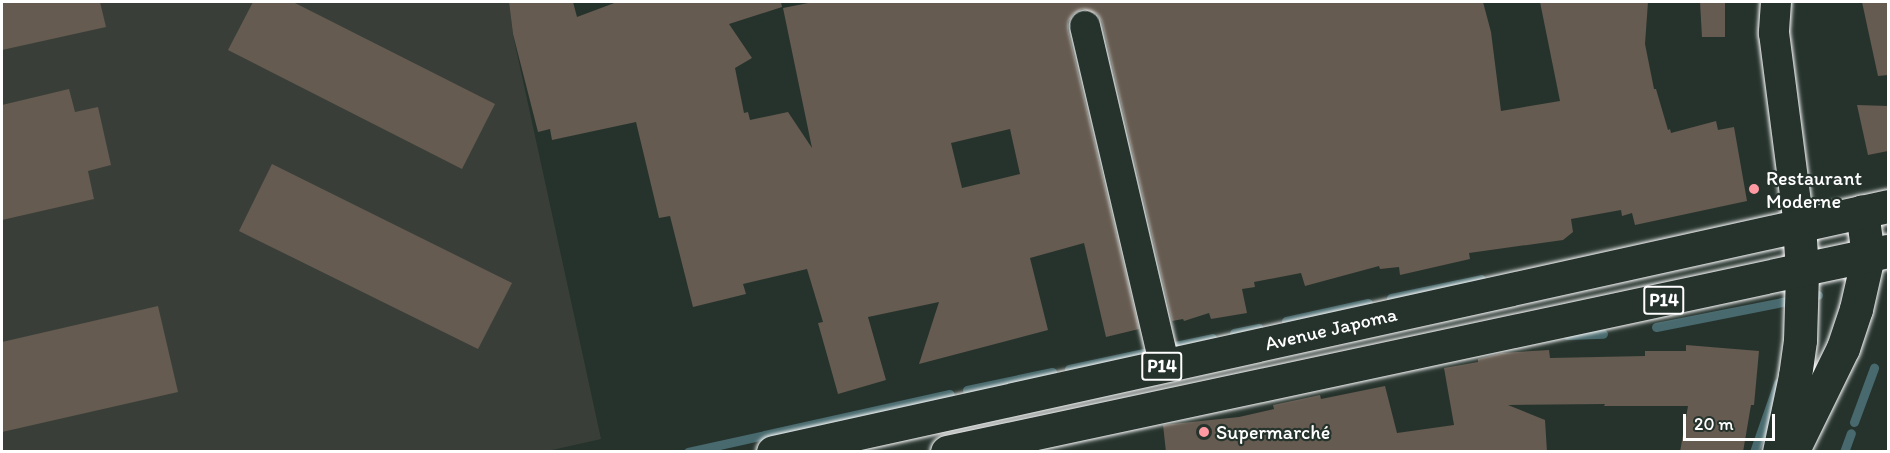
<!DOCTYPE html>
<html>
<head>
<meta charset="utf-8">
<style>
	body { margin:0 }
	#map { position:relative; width:1890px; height:453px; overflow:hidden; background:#26332d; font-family:Itim,sans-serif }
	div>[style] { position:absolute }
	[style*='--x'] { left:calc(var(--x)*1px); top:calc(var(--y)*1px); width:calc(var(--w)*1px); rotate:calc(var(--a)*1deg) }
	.built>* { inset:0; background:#393f38 }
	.stream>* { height:9px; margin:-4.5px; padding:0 4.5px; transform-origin:4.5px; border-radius:4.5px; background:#486a6e }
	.building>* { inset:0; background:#655b50 }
	.roads { filter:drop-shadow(0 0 2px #fff) drop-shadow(0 0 2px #fff) }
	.minor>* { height:30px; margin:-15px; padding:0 15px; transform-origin:15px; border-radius:15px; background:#26332d }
	.tertiary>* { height:33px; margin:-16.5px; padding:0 16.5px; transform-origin:16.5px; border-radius:16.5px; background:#26332d }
	.primary>* { height:33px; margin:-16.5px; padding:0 16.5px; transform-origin:16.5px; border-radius:16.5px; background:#26332d }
	.dots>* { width:16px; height:16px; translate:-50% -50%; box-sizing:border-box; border:3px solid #26332d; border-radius:50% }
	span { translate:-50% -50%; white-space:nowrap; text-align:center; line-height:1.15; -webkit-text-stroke:4.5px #26332d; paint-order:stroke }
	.shield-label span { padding:2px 4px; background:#26332d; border:2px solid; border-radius:4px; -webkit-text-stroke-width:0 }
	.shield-label { font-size:18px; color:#fff; font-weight:700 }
	.poi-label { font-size:20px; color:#fff }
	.left { translate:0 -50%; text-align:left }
	.street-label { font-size:20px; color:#fff }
	.frame { position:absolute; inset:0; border:3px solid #fff; pointer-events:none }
	.scale { position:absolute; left:1683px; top:414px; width:92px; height:27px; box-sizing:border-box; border:3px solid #fff; border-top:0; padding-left:8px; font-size:18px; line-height:21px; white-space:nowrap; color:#fff; -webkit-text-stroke:4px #26332d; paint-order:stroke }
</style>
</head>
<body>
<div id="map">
	<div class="built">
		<div style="clip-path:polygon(2px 2px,509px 2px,513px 35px,601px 439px,543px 452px,2px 451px)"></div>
	</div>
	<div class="stream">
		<div style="--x:1391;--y:298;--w:92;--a:-11.9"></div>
		<div style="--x:1286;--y:321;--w:84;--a:-12.4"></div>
		<div style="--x:1656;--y:327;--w:165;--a:-11.2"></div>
		<div style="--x:1234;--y:333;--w:25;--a:-12"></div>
		<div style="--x:1567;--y:335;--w:36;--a:-2"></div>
		<div style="--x:1175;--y:346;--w:38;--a:-12"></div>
		<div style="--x:1069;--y:369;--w:86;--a:-12.1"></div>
		<div style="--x:967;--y:390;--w:87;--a:-12"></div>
		<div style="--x:1854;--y:422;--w:58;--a:-69.7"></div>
		<div style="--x:688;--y:452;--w:268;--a:-12.5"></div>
		<div style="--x:1754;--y:452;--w:73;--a:-70.8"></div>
		<div style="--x:1844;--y:452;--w:20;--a:-70"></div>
	</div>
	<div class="building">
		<div style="clip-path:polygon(2px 2px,100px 2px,106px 27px,2px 50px)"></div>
		<div style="clip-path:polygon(253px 2px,293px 2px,495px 104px,462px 169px,228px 50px)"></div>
		<div style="clip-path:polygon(evenodd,509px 2px,573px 2px,577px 17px,617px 2px,781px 2px,782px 7px,729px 24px,752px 58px,735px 68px,744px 113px,748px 112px,750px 120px,788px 112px,812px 148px,783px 8px,813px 2px,1483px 2px,1491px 32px,1501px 111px,1560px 101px,1540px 2px,1648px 2px,1645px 44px,1654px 89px,1656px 89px,1668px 130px,1670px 129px,1671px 133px,1716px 121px,1718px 130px,1734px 127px,1747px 201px,1635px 225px,1632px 213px,1622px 216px,1621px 210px,1571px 219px,1573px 232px,1563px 240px,1469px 253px,1470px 259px,1400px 275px,1399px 267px,1380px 269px,1379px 266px,1305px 286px,1301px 273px,1254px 282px,1255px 287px,1242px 289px,1247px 313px,1211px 319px,1209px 313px,1184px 321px,1183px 319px,1172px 321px,1102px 22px,1097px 14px,1082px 9px,1073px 14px,1068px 22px,1068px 30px,1139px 329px,1106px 337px,1084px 243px,1030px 258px,1048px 330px,919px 364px,939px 302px,868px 317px,886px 380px,838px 394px,818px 323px,823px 322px,807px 269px,743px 284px,746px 294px,693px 307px,670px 216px,659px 218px,636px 122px,552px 140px,550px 129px,538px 132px,513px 34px,509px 2px,1010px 129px,1020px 174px,962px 188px,951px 143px,1010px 129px)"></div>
		<div style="clip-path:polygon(1700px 2px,1725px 2px,1725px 37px,1702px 37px)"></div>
		<div style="clip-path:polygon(1862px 2px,1888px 2px,1888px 75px,1878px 76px)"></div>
		<div style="clip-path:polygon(69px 89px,75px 112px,98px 107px,111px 165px,88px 171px,94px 199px,2px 220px,2px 105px)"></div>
		<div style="clip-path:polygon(1857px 105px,1888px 106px,1888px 151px,1868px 155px)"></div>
		<div style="clip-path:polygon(272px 164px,512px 283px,478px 349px,239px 231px)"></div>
		<div style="clip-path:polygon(158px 306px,178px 392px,2px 432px,2px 342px)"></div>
		<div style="clip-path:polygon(1686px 345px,1759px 351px,1754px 405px,1751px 405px,1743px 452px,1680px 452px,1688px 406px,1604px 406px,1605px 404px,1508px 405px,1545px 420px,1547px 452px,1166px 452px,1163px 425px,1239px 417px,1274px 409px,1273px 405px,1320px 395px,1321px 399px,1385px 386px,1397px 433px,1454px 425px,1444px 368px,1478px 362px,1478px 359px,1502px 353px,1549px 350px,1550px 358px,1645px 356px,1645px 351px,1686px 351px)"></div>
	</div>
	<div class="roads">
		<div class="minor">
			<div style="--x:1776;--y:2;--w:31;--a:94"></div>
			<div style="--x:1774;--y:33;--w:194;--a:82.6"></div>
			<div style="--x:1085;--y:26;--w:349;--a:76.8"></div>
		</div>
		<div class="tertiary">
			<div style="--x:1779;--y:452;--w:78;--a:-78.1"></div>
			<div style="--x:1795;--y:376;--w:36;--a:-82"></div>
			<div style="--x:1800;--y:340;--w:69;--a:-88.3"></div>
			<div style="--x:1802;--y:271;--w:46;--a:-93.7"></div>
			<div style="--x:1792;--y:452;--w:116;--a:-63.9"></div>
			<div style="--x:1843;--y:348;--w:41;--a:-71.6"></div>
			<div style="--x:1856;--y:309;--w:54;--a:-77.2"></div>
			<div style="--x:1868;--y:256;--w:45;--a:-97.6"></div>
		</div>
		<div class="primary">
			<div style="--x:773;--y:452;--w:1142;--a:-12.44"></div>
			<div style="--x:947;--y:452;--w:962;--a:-12.06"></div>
		</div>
	</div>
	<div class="dots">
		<div style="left:1754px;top:189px;background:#ff9aa2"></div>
		<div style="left:1204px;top:432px;background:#ff9aa2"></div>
	</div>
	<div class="shield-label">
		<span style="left:1664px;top:300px">P14</span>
		<span style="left:1162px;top:366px">P14</span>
	</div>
	<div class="poi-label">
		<span class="left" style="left:1766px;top:190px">Restaurant<br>Moderne</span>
		<span class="left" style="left:1216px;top:432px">Supermarché</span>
	</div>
	<div class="street-label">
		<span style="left:1331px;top:329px;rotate:-13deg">Avenue Japoma</span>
	</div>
	<div class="frame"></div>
	<div class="scale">20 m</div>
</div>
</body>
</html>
